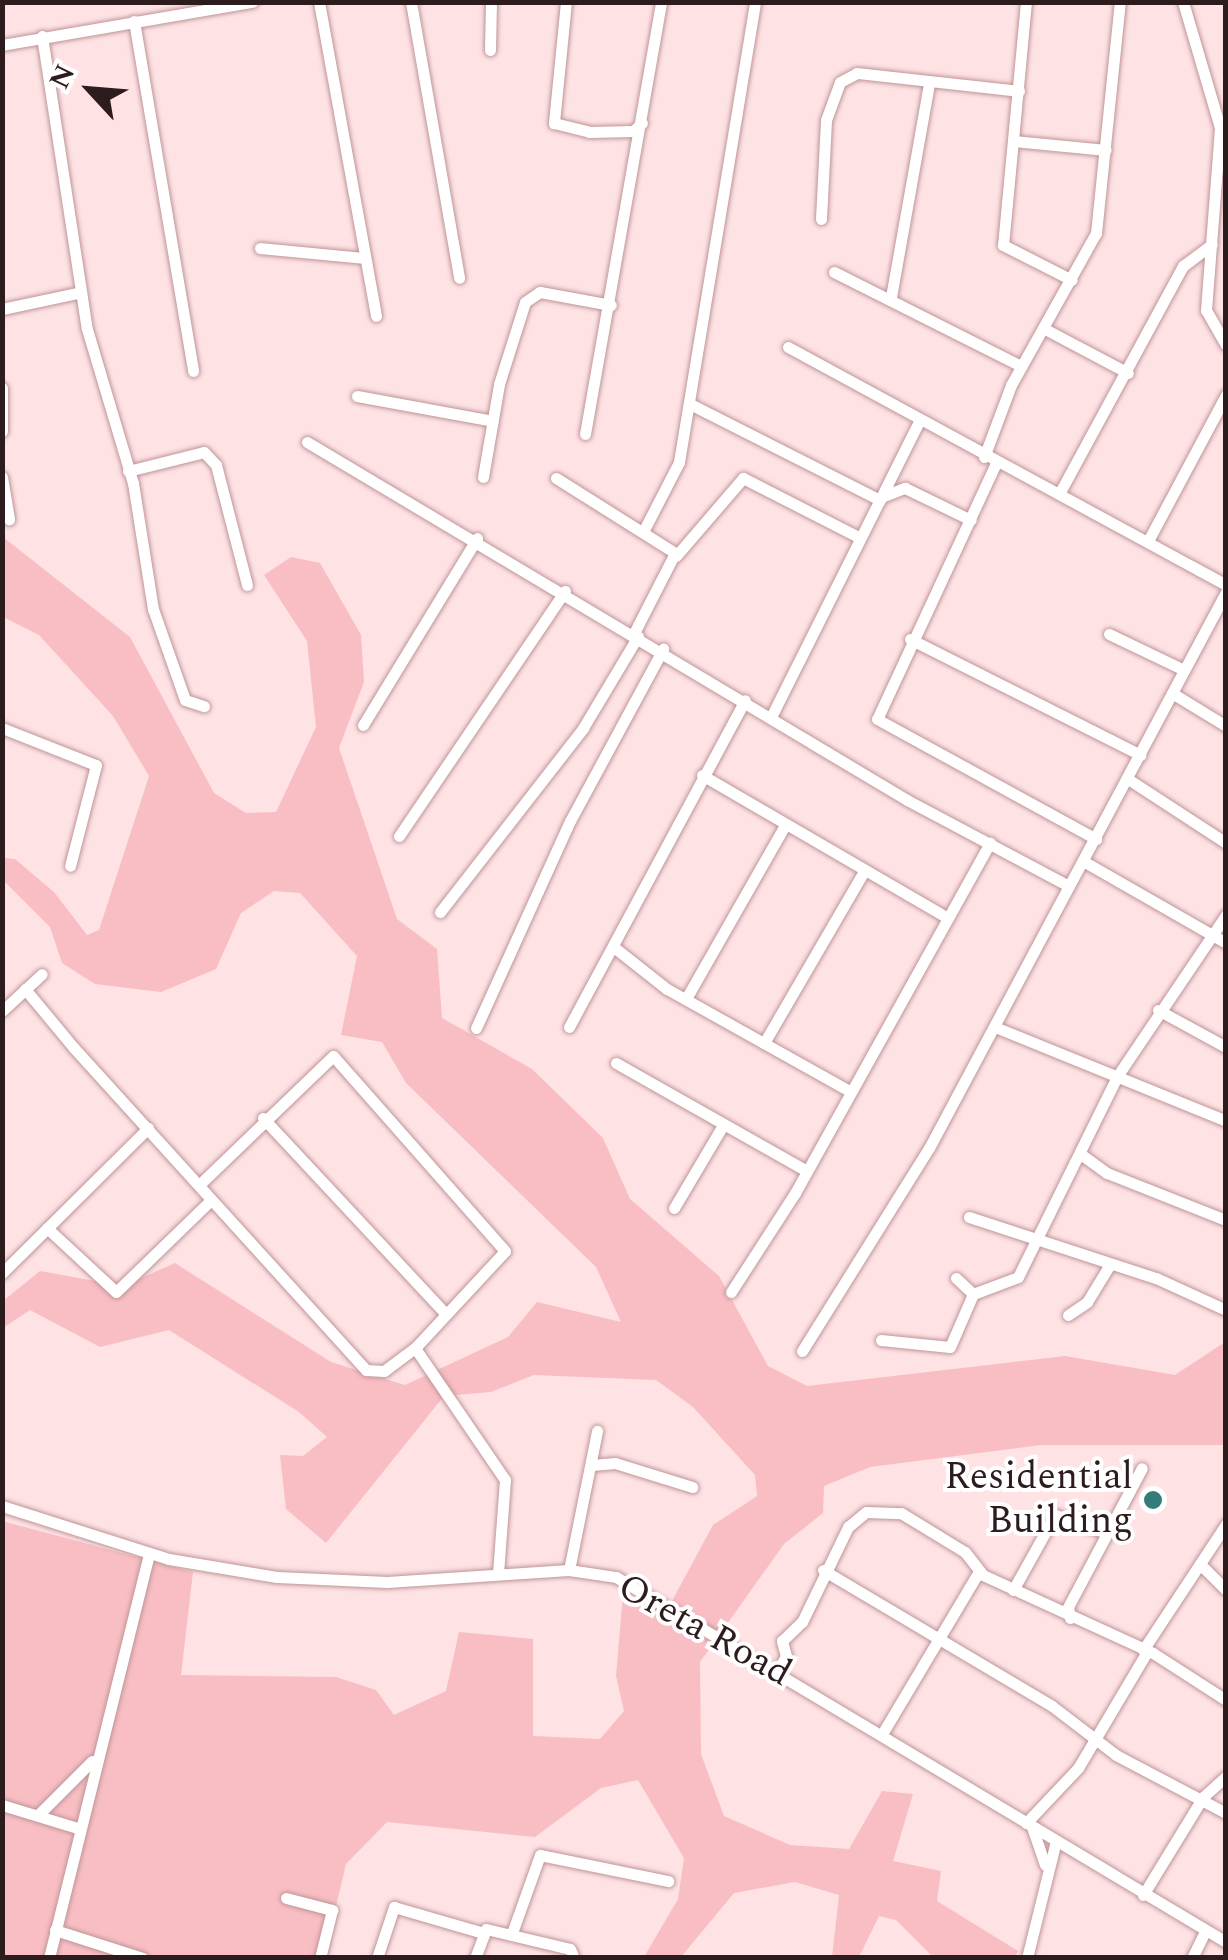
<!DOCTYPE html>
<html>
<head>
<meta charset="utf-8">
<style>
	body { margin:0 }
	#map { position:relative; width:1228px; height:1960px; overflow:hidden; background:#fee2e4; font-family:Spectral,serif }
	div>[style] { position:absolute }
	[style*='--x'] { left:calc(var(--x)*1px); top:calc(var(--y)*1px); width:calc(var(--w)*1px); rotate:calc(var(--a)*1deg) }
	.green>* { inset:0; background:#f8bec3 }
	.roads { filter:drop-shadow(0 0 2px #bf9598) drop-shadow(0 0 2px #bf9598) }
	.minor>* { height:11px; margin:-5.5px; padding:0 5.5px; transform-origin:5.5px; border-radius:5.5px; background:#fff }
	.dots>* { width:28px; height:28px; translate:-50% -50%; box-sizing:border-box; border:5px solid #fff; border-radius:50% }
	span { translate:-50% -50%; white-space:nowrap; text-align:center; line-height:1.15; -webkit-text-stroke:8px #fff; paint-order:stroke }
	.poi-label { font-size:38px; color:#2d1c1e }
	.right { translate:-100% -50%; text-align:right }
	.street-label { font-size:38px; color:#2d1c1e }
	.frame { position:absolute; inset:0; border:5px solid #2d1c1e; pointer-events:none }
	.north { position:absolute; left:40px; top:40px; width:100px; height:100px; -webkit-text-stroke:8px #fff; paint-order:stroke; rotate:296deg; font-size:28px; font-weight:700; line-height:40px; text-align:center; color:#2d1c1e }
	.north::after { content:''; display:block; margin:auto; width:35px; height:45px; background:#2d1c1e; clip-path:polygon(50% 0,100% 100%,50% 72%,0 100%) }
</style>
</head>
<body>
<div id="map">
	<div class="green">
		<div style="clip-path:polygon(3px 537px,130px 637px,214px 793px,246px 813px,276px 812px,316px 727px,307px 641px,264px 575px,291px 557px,320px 563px,361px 635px,364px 682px,339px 748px,397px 919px,437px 949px,442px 1018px,532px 1069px,603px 1138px,630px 1199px,719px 1276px,768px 1366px,807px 1386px,1065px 1356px,1175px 1375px,1225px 1342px,1225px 1445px,1041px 1445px,870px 1467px,824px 1486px,823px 1513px,784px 1544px,700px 1662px,701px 1754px,724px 1816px,790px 1845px,849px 1849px,882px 1791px,913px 1794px,893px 1861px,941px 1871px,937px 1901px,1018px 1951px,1015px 1957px,933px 1957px,896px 1920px,879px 1916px,859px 1957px,832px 1957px,839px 1895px,795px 1882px,734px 1893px,681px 1957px,644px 1957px,678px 1899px,684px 1858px,638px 1780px,601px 1788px,535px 1837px,387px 1822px,346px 1864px,324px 1957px,3px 1957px,2px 1521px,193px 1572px,181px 1675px,336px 1677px,376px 1690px,394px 1715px,446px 1691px,459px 1632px,533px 1639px,533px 1736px,600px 1739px,624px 1711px,616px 1676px,623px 1594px,666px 1612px,713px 1525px,757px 1496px,755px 1475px,693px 1407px,656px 1380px,534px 1375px,491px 1392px,444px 1396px,326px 1543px,286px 1509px,280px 1455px,303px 1456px,327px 1437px,299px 1412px,169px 1330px,100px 1347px,30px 1310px,3px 1328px,3px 1301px,40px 1271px,123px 1286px,175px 1263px,331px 1362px,405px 1385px,508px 1337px,537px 1302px,621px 1322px,596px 1267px,406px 1083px,382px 1042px,341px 1035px,357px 956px,300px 893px,274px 891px,241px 913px,216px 969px,161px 992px,95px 984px,62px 963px,50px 927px,3px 880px,3px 858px,15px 859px,54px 892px,87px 935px,99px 930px,149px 776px,113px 716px,39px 635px,3px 617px)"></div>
	</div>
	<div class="roads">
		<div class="minor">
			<div style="--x:319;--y:2;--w:319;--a:79.7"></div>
			<div style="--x:411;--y:2;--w:280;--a:80.1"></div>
			<div style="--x:566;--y:2;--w:122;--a:95.7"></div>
			<div style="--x:554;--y:123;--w:36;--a:14"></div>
			<div style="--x:589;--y:132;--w:44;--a:-1.3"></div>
			<div style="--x:633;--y:131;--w:12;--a:-42"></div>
			<div style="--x:1026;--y:2;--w:244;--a:95.4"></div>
			<div style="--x:1003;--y:245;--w:77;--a:26.9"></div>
			<div style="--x:1183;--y:2;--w:131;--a:73.6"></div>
			<div style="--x:1220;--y:128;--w:183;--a:94.4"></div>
			<div style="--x:1206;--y:310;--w:40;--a:60.3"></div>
			<div style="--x:134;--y:21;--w:355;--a:80.4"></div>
			<div style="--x:42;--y:36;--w:296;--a:81.3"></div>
			<div style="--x:87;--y:329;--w:161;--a:73.4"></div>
			<div style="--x:133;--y:483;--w:128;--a:81"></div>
			<div style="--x:153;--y:609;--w:96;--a:70.6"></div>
			<div style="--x:185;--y:700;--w:20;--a:18"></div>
			<div style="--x:2;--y:45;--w:254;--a:-9.8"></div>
			<div style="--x:490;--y:50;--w:48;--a:-88.8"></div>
			<div style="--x:1014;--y:141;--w:92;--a:5.6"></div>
			<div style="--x:821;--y:219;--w:99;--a:-87.1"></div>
			<div style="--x:826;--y:120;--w:40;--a:-69.8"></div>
			<div style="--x:840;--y:82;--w:19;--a:-28"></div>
			<div style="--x:857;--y:73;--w:163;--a:6.3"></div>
			<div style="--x:260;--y:248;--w:103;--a:5.5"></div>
			<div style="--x:834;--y:272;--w:209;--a:26.7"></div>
			<div style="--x:891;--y:297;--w:216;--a:-79.9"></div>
			<div style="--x:2;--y:309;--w:81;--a:-12.1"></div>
			<div style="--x:1043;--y:328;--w:96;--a:27.9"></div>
			<div style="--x:788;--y:347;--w:498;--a:28.5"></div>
			<div style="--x:2;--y:388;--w:43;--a:90"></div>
			<div style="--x:357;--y:396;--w:138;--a:10.4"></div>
			<div style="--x:690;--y:404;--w:213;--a:26.8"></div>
			<div style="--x:585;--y:434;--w:439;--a:-80"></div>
			<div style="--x:307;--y:442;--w:699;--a:30.82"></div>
			<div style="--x:907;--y:800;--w:183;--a:28"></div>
			<div style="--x:984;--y:457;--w:77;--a:-69.4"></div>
			<div style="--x:1011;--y:385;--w:174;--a:-60.8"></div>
			<div style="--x:1096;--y:233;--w:232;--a:-84.1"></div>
			<div style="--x:996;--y:463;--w:282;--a:114.9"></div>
			<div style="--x:877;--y:719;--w:250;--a:28.7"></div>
			<div style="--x:128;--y:471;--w:78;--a:-14"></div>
			<div style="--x:204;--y:452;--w:18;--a:47"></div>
			<div style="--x:216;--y:465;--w:124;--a:75.5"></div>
			<div style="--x:2;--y:477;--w:43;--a:80.5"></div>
			<div style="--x:483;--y:477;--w:94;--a:-80.2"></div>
			<div style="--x:499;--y:384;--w:86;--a:-72.4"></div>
			<div style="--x:525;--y:302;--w:18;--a:-34"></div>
			<div style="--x:540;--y:292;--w:72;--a:10.4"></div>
			<div style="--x:556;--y:478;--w:141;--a:32.2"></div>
			<div style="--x:675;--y:553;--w:90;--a:117.1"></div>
			<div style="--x:1059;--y:494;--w:260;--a:-61.5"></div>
			<div style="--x:1183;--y:266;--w:36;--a:-37"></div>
			<div style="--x:881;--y:497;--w:26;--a:-21"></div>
			<div style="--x:905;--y:488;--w:73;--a:25.9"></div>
			<div style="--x:645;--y:528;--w:74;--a:-62.7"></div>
			<div style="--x:679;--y:462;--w:466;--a:-80.6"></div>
			<div style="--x:1148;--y:541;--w:166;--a:-61.9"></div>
			<div style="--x:676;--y:556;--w:103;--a:-49.3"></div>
			<div style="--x:743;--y:478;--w:131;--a:27.1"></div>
			<div style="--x:1109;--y:634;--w:83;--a:25.6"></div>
			<div style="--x:910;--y:639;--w:258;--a:26.7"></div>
			<div style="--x:1172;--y:693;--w:63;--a:31.4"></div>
			<div style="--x:772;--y:715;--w:329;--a:-63.4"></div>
			<div style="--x:363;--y:725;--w:219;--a:-58.6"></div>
			<div style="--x:2;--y:728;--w:101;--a:21.5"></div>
			<div style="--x:96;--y:765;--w:104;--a:104.4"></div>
			<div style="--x:702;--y:775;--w:282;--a:30.2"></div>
			<div style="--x:1128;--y:779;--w:117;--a:33.1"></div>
			<div style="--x:399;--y:836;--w:296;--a:-55.9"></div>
			<div style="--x:1083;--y:861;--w:165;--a:29.8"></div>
			<div style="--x:440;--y:912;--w:233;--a:-52.1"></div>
			<div style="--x:583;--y:728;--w:107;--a:-59.1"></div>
			<div style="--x:615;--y:948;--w:66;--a:38.3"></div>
			<div style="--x:667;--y:989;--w:207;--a:29.2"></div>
			<div style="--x:25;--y:989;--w:77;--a:50.3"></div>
			<div style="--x:74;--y:1048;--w:435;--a:47.8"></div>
			<div style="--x:366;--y:1370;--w:18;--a:3"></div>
			<div style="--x:384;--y:1371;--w:39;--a:-37"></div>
			<div style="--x:415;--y:1348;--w:132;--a:-47.1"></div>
			<div style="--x:505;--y:1251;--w:260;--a:-131.4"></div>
			<div style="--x:333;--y:1056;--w:186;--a:136.1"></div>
			<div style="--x:687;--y:997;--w:198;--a:-60.3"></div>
			<div style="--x:1158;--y:1010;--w:77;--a:28.6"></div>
			<div style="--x:2;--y:1011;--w:54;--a:-42.8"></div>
			<div style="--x:569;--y:1027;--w:371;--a:-61.7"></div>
			<div style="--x:995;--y:1027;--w:249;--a:22.1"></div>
			<div style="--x:476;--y:1028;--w:227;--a:-65.6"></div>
			<div style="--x:570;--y:821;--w:196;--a:-61.6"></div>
			<div style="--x:764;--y:1043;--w:197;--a:-59.8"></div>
			<div style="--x:616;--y:1063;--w:217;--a:29.5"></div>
			<div style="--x:263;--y:1118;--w:265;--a:47"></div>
			<div style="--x:1082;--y:1155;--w:31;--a:36"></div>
			<div style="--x:1107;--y:1173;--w:128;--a:21.6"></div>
			<div style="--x:674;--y:1208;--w:96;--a:-59.4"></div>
			<div style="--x:969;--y:1217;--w:197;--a:18.1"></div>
			<div style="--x:1156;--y:1278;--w:77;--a:24.6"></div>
			<div style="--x:47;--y:1228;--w:94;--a:42.8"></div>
			<div style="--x:116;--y:1292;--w:132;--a:-44.1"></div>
			<div style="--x:2;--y:1273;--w:206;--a:-44.8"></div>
			<div style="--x:956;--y:1278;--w:23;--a:43"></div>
			<div style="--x:731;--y:1292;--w:118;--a:-57.1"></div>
			<div style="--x:795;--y:1193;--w:401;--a:-60.9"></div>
			<div style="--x:1068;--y:1315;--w:23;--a:-34"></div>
			<div style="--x:1087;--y:1302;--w:42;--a:-58.6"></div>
			<div style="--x:881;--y:1340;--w:69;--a:5.8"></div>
			<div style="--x:950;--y:1347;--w:58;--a:-66.5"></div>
			<div style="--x:973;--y:1294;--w:48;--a:-20.7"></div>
			<div style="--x:1018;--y:1277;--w:225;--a:-63.7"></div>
			<div style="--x:1118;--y:1075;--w:193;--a:-56"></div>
			<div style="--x:415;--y:1348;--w:160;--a:55.7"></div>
			<div style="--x:505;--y:1480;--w:93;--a:94.3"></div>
			<div style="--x:802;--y:1351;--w:239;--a:-58"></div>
			<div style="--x:929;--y:1148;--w:630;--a:-61.89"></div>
			<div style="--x:592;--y:1465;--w:23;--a:-5"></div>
			<div style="--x:615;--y:1463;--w:81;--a:17.3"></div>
			<div style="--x:2;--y:1506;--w:175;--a:17.6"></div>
			<div style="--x:169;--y:1559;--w:109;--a:9.5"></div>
			<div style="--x:277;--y:1577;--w:110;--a:2.6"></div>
			<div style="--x:387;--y:1582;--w:182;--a:-3.8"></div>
			<div style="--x:569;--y:1570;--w:48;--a:8.5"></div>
			<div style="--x:616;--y:1577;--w:711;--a:30.89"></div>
			<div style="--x:1200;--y:1564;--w:37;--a:45"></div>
			<div style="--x:569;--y:1570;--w:142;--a:-78.6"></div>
			<div style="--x:823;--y:1570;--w:266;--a:30.7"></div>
			<div style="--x:1052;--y:1706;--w:81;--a:37.4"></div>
			<div style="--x:1116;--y:1755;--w:124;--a:27.8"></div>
			<div style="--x:1013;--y:1590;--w:86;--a:-60.8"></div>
			<div style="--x:1055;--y:1515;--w:55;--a:19.1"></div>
			<div style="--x:1070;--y:1618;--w:11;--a:-100"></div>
			<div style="--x:1068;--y:1607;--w:157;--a:-62"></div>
			<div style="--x:1143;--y:1650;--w:151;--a:-56.6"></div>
			<div style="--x:778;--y:1670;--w:16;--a:-60"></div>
			<div style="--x:786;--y:1656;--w:16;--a:-105"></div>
			<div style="--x:782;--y:1641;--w:28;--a:-44"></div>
			<div style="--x:802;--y:1622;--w:106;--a:-64.2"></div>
			<div style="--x:848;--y:1527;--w:23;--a:-40"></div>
			<div style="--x:866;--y:1512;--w:35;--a:2"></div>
			<div style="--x:901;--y:1513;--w:75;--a:31.4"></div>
			<div style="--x:965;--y:1552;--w:29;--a:52"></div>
			<div style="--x:983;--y:1575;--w:187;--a:24.6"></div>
			<div style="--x:1153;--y:1653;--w:87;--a:32.8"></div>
			<div style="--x:882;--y:1734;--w:190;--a:-59.2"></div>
			<div style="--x:2;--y:1805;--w:78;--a:17"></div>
			<div style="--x:39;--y:1814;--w:75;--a:-45"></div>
			<div style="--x:1026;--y:1823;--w:76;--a:-46.6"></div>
			<div style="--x:1078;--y:1768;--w:135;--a:-59.3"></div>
			<div style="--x:1032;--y:1827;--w:40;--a:71.1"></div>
			<div style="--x:1143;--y:1895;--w:115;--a:-58.5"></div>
			<div style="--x:1203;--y:1797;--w:31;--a:-42"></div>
			<div style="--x:286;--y:1898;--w:48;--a:14.6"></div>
			<div style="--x:332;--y:1910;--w:49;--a:104"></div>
			<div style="--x:55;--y:1930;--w:92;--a:17.7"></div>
			<div style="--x:512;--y:1933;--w:83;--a:-70.3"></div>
			<div style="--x:540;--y:1855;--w:131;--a:11.5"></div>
			<div style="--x:49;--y:1958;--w:416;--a:-76.1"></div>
			<div style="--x:377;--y:1958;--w:54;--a:-71.6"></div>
			<div style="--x:394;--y:1907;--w:90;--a:16.2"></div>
			<div style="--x:475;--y:1958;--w:31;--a:-69"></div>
			<div style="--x:486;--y:1929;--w:86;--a:13.4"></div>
			<div style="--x:570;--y:1949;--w:10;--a:66"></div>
			<div style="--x:1027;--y:1958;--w:121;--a:-76.1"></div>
			<div style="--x:1192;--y:1958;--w:30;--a:-64"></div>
		</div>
	</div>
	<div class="dots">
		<div style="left:1153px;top:1500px;background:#337c7a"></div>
	</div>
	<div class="poi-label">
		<span class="right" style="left:1133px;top:1500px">Residential<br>Building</span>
	</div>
	<div class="street-label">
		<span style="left:704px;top:1631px;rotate:29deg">Oreta Road</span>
	</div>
	<div class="frame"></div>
	<div class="north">N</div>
</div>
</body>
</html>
